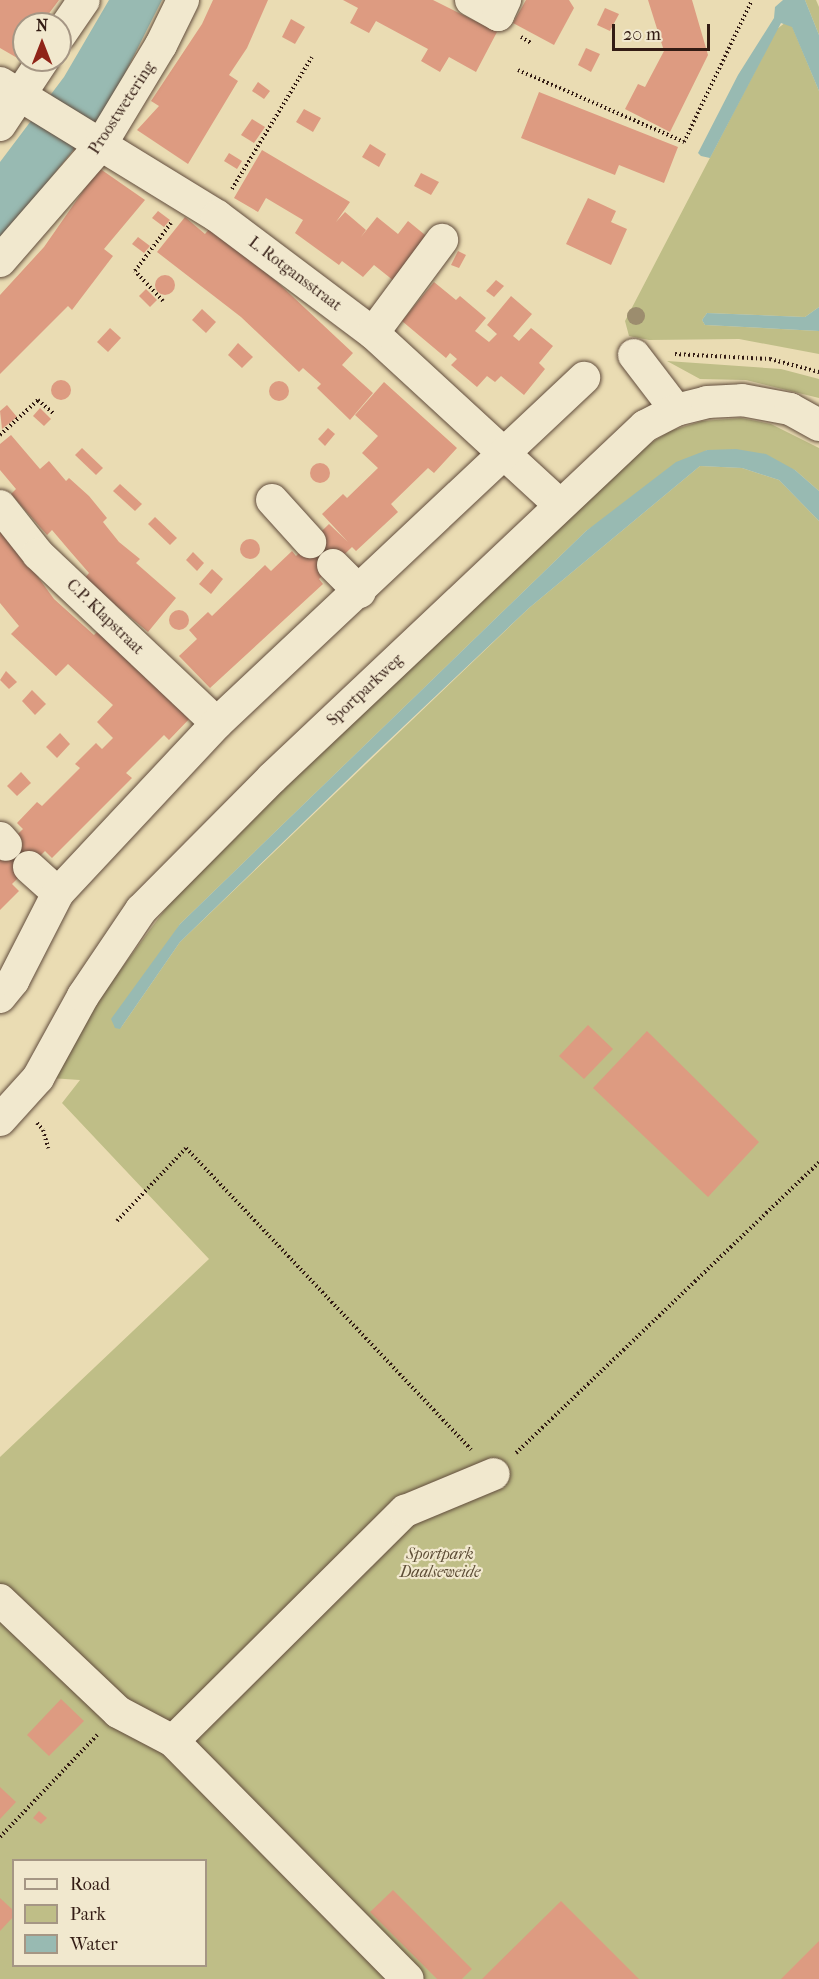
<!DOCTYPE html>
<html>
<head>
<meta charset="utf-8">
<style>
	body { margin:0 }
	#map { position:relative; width:819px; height:1979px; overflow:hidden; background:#eadcb3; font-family:"IM FELL French Canon",serif }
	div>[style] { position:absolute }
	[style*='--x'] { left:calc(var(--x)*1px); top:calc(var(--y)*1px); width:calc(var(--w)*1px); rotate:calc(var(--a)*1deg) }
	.green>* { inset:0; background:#bfbe87 }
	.water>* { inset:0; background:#98bab2 }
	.building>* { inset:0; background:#dd9b81 }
	.round { border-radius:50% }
	.path>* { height:4px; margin-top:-2px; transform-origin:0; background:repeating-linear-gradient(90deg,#331c14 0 1.5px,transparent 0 4.5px) }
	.roads { filter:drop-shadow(0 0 2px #614c3c) drop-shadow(0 0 2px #614c3c) }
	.minor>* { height:32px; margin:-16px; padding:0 16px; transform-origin:16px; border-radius:16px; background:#f1e8ce }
	.trees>* { width:18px; height:18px; margin:-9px; border-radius:50%; background:#9c8d6e }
	span { translate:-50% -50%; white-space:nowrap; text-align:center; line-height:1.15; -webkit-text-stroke:4.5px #f1e8ce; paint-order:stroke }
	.street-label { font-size:16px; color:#331c14 }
	.park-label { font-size:16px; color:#5d4d36; font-style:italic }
	.legend { position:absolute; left:12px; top:1859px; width:195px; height:108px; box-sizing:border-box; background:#f1e8ce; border:2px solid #a59684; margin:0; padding:8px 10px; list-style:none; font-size:18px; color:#331c14 }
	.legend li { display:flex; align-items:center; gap:12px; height:30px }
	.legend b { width:30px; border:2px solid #a59684 }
	.north { position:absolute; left:12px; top:12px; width:60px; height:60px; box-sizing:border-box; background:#f1e8ce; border:2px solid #a59684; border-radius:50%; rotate:0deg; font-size:16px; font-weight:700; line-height:24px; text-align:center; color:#331c14 }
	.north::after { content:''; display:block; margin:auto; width:21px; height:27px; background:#8f2418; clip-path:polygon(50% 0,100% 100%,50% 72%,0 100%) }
	.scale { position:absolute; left:612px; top:24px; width:98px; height:27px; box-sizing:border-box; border:3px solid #331c14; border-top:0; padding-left:8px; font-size:18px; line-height:21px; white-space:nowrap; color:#331c14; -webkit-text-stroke:4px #f1e8ce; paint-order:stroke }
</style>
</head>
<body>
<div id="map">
	<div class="green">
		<div style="clip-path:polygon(805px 0,816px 0,819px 7px,819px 35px)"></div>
		<div style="clip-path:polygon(786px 22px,792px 26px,819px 91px,819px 307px,805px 317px,707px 313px,702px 320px,705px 325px,819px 331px,819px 354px,739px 339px,649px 340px,629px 336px,625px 321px,777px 29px)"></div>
		<div style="clip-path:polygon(667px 361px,781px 369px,819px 379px,819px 398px,746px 380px,700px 379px)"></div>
		<div style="clip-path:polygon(evenodd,741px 418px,771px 424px,819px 448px,819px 491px,795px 470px,707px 450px,586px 531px,180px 924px,120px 1029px,180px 942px,529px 608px,700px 466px,742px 468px,779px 480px,819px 521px,819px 1979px,0 1979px,0 1457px,209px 1259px,62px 1103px,80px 1080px,50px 1078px,110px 984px,169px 904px,306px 765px,643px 448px,670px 431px,702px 421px,741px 418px,14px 1860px,206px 1860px,206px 1966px,14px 1966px,14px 1860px)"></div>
	</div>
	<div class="water">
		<div style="clip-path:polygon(109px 0,162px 0,108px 107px,0 241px,0 162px,64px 77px)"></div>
		<div style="clip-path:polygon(783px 0,805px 0,819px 35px,819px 91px,792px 27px,781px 23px,710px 158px,701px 156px,698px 153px,738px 75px,774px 18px,775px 7px)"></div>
		<div style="clip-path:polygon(819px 307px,819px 331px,705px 325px,702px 320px,707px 313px,805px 317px)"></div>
		<div style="clip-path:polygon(736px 449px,766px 454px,795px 470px,819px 491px,819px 521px,779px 480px,742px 468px,700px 466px,529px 608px,369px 759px,180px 942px,120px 1029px,115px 1028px,111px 1019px,180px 924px,586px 531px,676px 462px,707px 450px)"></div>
	</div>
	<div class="building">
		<div style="clip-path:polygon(0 0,59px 0,41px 24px,24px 24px,24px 52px,19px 59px,0 48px)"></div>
		<div style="clip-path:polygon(213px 0,268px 0,247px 48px,229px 75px,238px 81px,188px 164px,137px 130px,159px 106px,151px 101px,202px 24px)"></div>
		<div style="clip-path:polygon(343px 0,433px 0,497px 32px,476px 72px,449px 57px,440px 72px,421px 61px,428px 49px,376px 21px,369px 33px,350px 23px,358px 8px)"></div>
		<div style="clip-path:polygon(526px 0,569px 0,574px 8px,554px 45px,513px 23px)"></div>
		<div style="clip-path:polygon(648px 0,692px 0,708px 55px,670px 132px,625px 109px,638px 84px,645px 87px,664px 51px)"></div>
		<div style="clip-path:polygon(605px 8px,619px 14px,610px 31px,597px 25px)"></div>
		<div style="clip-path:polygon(291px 19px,305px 27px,295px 44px,282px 37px)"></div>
		<div style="clip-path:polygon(586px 48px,600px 54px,591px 72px,578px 65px)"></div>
		<div style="clip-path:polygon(258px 82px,270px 91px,264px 99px,252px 91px)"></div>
		<div style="clip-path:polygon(539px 92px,678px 147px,664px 183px,619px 165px,615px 175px,521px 138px)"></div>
		<div style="clip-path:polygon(304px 109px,321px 118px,313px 132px,296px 122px)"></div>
		<div style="clip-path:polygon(252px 119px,265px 127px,254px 143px,241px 135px)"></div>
		<div style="clip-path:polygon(370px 144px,386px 154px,379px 167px,362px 157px)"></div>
		<div style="clip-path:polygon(262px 150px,350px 202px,336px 222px,345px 212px,366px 230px,361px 237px,377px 217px,398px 234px,408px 221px,430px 239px,394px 281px,374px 265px,363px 277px,342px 261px,339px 265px,295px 233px,303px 220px,266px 198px,258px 212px,234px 198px)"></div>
		<div style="clip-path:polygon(229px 153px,242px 161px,237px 169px,224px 161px)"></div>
		<div style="clip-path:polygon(99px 168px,145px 200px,104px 249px,113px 256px,72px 310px,68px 306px,0 374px,0 295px,44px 247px)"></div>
		<div style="clip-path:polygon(421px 173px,439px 182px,431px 195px,414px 186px)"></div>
		<div style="clip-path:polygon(588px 198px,616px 211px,611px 222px,627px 229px,611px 265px,566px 244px)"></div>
		<div style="clip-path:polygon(158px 211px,170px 220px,164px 227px,152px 218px)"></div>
		<div style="clip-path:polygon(185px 217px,205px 234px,210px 228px,275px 280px,353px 353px,342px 365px,373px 393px,350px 420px,317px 388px,321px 384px,303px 368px,299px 372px,241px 317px,157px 252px)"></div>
		<div style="clip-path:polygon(138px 237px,150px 246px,144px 253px,132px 244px)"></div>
		<div style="clip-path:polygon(458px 251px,466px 255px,459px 268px,451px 265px)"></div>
		<div class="round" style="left:155px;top:275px;width:20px;height:20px"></div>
		<div style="clip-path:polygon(496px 280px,504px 286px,494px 297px,486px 291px)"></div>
		<div style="clip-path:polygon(434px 282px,456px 300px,460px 296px,486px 318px,475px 331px,489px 342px,497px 334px,487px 325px,511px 296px,532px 314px,513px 336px,519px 341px,531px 328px,553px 346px,539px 363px,545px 369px,524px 395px,501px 376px,495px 382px,487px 376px,477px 387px,451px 365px,457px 359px,450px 353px,446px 358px,402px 321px)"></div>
		<div style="clip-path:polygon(146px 289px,157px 300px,150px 307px,139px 296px)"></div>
		<div style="clip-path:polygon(202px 309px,216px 322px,206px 333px,192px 320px)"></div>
		<div style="clip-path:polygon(110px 328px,121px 338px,108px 352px,97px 342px)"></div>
		<div style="clip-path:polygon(238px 343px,253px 357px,242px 368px,228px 355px)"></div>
		<div class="round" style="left:51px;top:380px;width:20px;height:20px"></div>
		<div class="round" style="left:269px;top:381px;width:20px;height:20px"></div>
		<div style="clip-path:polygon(384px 382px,457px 448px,434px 473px,428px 468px,391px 504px,398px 512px,356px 551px,352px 547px,319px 579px,323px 584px,210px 688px,179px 656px,197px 639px,189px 630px,208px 612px,212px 616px,265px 565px,271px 571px,292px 551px,296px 556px,329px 524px,348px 542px,322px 514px,343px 494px,347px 498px,378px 468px,362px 453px,378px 436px,355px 415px)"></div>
		<div style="clip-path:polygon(7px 405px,17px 417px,2px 429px,0 411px)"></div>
		<div style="clip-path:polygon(40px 408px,51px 419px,44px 426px,33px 416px)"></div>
		<div style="clip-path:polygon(328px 428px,335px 434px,325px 446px,318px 439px)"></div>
		<div style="clip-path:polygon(11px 435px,40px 469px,49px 461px,66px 481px,69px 478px,89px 496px,107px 518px,103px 522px,119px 542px,140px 559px,136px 563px,176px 598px,148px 632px,84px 579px,89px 573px,69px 550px,52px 530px,47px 535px,11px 494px,16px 489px,0 470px,0 444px)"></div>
		<div style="clip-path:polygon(82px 448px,103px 468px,96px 475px,75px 455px)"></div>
		<div class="round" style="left:310px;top:463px;width:20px;height:20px"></div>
		<div style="clip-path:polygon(120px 484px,142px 504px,135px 511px,113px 491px)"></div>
		<div style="clip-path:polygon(155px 517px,177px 538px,170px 545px,148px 524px)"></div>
		<div style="clip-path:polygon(0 525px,54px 599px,94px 635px,98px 631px,192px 716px,169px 740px,164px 735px,126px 773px,132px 778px,52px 858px,45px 851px,12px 884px,19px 891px,0 910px,0 851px,23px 829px,17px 823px,37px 802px,42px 806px,80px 768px,75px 764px,96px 743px,102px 749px,113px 738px,97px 722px,113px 705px,68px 664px,56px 676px,11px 634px,19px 626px,0 603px)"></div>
		<div class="round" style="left:240px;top:539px;width:20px;height:20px"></div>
		<div style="clip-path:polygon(193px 552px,204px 563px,197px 571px,186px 560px)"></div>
		<div style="clip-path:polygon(212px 569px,223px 579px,211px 594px,199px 584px)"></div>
		<div class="round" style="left:169px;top:610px;width:20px;height:20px"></div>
		<div style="clip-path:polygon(6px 671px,17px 682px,9px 689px,0 680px)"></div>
		<div style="clip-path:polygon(32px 690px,46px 704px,35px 715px,22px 701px)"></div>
		<div style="clip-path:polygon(60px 733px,70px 744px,57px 758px,46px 747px)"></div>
		<div style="clip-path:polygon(21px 772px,31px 783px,17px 796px,7px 786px)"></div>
		<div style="clip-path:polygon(588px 1025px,613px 1049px,584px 1079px,559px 1056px)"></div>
		<div style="clip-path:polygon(647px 1031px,759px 1142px,708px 1197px,593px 1088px)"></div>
		<div style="clip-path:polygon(61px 1699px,84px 1721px,49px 1756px,27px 1735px)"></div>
		<div style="clip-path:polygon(0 1787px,16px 1802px,0 1819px)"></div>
		<div style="clip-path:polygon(39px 1811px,47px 1818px,41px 1824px,33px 1818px)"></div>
		<div style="clip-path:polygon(393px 1890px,472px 1969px,462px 1979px,437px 1979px,370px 1912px)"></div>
		<div style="clip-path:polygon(0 1898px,14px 1911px,14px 1916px,0 1931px)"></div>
		<div style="clip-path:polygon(561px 1901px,639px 1979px,482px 1979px,486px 1975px)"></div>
		<div style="clip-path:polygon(819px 1941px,819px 1979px,781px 1979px)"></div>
	</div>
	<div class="path">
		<div style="--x:521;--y:37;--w:12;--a:31"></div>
		<div style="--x:518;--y:70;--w:181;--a:23.4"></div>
		<div style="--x:684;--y:142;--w:157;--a:-64.4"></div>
		<div style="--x:232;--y:189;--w:154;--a:-58.8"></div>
		<div style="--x:163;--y:301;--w:41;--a:-133"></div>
		<div style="--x:135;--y:271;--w:60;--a:-53.1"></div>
		<div style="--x:675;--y:354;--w:95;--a:3"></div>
		<div style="--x:770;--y:359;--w:51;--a:14.9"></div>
		<div style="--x:0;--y:435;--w:52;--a:-42.6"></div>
		<div style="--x:38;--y:400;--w:21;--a:41"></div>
		<div style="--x:37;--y:1123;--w:9;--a:49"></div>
		<div style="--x:43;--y:1130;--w:19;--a:74"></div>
		<div style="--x:117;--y:1221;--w:100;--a:-46.6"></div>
		<div style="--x:186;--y:1148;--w:415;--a:46.6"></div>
		<div style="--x:516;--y:1453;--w:420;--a:-43.8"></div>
		<div style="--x:0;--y:1837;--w:141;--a:-46.4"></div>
	</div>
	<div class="roads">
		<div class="minor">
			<div style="--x:471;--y:0;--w:31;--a:29"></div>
			<div style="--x:498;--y:15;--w:17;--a:-65"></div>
			<div style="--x:60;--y:35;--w:42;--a:-55.6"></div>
			<div style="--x:0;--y:83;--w:255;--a:31.5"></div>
			<div style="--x:217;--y:216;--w:195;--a:36.9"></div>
			<div style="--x:373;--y:333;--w:254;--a:42.6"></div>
			<div style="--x:0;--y:125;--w:78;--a:-56.5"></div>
			<div style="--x:0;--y:261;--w:152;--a:-49"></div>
			<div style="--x:100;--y:146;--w:118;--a:-58.9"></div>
			<div style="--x:161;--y:45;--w:50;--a:-63.9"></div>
			<div style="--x:373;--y:333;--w:116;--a:-53.4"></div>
			<div style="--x:634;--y:355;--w:69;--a:52.6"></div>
			<div style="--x:272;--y:500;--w:57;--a:47.9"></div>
			<div style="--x:0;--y:506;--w:61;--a:51.6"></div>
			<div style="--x:38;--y:554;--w:246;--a:43.4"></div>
			<div style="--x:333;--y:565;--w:38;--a:45"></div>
			<div style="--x:0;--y:838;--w:9;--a:49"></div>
			<div style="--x:29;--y:867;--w:39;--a:42"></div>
			<div style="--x:0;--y:997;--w:21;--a:-51"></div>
			<div style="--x:13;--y:981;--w:99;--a:-62.9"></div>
			<div style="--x:58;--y:893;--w:233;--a:-46.9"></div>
			<div style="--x:217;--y:723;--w:504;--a:-43.23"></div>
			<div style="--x:0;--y:1120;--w:57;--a:-47.9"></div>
			<div style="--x:38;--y:1078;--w:94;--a:-61.2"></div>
			<div style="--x:83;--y:996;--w:104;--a:-56"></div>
			<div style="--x:141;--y:910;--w:186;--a:-45.2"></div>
			<div style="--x:272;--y:778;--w:513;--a:-43.34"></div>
			<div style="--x:645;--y:426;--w:35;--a:-27"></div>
			<div style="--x:676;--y:410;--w:32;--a:-14"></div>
			<div style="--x:707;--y:402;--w:35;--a:-3"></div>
			<div style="--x:742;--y:400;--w:49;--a:10.6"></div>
			<div style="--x:790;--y:409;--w:33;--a:29"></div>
			<div style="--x:0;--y:1600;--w:163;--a:43.5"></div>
			<div style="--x:118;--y:1712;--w:62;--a:27.8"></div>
			<div style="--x:173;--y:1741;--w:334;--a:45.4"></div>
			<div style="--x:173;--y:1741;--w:327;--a:-44.8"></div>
			<div style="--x:405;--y:1511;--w:96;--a:-22.6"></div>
		</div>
	</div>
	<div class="trees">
		<div style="left:636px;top:316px"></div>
	</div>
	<div class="street-label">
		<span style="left:122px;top:108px;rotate:-57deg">Proostwetering</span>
		<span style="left:295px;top:274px;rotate:37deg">L. Rotgansstraat</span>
		<span style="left:105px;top:617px;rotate:44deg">C.P. Klapstraat</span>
		<span style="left:365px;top:690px;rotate:-43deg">Sportparkweg</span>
	</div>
	<div class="park-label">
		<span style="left:440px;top:1563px">Sportpark<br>Daalseweide</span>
	</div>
	<ul class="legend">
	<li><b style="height:8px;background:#f1e8ce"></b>Road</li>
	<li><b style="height:16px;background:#bfbe87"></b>Park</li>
	<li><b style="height:16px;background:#98bab2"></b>Water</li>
	</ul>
	<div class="north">N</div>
	<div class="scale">20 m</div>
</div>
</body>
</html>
